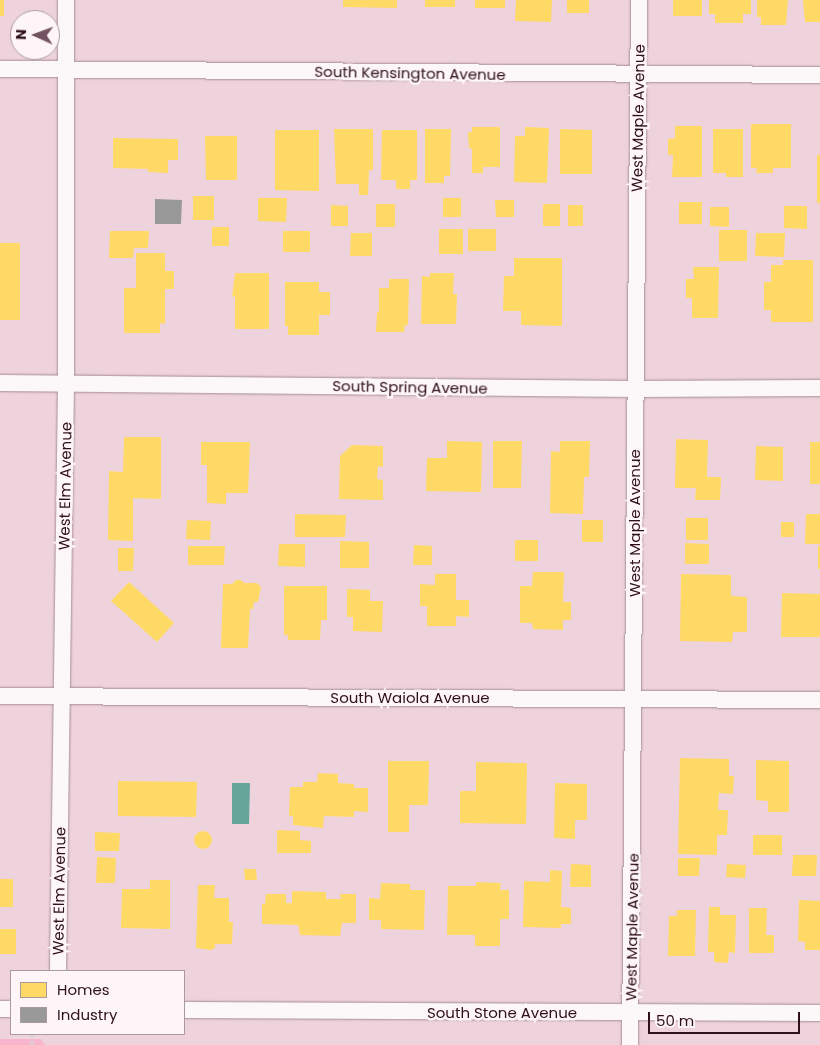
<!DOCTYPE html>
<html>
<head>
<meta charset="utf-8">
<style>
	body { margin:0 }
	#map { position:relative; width:820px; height:1045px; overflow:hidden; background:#eed3dc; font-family:Poppins,sans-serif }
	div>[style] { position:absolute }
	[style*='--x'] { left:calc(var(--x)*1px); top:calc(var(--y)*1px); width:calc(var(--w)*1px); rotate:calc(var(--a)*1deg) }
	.green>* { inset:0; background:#f7b6ce }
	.water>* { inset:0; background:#66a69a }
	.homes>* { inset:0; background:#ffd966 }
	.round { border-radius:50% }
	.industry>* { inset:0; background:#999 }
	.path>* { height:3px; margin-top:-1.5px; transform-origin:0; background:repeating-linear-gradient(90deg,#dad1d4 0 5px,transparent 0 7.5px) }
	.roads { filter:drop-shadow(0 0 1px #a68c96) drop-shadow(0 0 1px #a68c96) }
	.street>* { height:16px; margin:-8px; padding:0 8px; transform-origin:8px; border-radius:8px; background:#fcf8fa }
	span { translate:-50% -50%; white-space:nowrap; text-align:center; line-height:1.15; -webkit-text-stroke:5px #fef5f8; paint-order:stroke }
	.street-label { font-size:15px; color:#2e101d }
	.legend { position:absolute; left:10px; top:970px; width:175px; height:65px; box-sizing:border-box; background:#fef5f8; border:1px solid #ab99a0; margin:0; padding:6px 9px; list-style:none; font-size:15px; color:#2e101d }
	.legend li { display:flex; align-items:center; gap:10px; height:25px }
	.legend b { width:25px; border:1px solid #ab99a0 }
	.north { position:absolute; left:10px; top:10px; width:50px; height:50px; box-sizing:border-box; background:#fef5f8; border:1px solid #ab99a0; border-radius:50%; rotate:272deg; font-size:14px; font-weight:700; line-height:20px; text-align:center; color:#2e101d }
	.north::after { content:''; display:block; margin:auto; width:18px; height:22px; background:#715460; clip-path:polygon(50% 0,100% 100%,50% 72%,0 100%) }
	.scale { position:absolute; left:648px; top:1012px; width:152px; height:22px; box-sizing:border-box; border:2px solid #2e101d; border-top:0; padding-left:6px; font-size:15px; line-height:18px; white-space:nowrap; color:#2e101d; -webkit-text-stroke:4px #fef5f8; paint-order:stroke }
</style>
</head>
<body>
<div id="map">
	<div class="green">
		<div style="clip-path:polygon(0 1039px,41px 1039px,45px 1045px,0 1045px)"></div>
	</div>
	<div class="water">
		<div style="clip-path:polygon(232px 783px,250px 783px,249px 824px,232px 824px)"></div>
	</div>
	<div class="homes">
		<div style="clip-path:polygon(0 0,4px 0,4px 16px,0 16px)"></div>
		<div style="clip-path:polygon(343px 0,397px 0,397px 8px,343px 7px)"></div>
		<div style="clip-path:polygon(425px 0,455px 0,455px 7px,425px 7px)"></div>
		<div style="clip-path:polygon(475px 0,505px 0,505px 8px,475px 8px)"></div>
		<div style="clip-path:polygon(516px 0,552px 0,551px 22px,515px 21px)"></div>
		<div style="clip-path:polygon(567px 0,589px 0,589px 13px,567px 13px)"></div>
		<div style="clip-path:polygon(673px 0,702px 0,702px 16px,673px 16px)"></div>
		<div style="clip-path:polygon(709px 0,751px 0,751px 14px,743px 14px,743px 23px,715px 23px,715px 14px,709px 14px)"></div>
		<div style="clip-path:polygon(757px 0,788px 0,786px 25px,761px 25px,761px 17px,757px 17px)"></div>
		<div style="clip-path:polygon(803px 0,820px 0,820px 22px,805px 22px)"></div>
		<div style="clip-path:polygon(751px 124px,791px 124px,791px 168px,773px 168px,773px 173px,756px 173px,757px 168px,751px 168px)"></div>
		<div style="clip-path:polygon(675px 126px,702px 126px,702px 177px,672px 177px,673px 155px,668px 155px,668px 139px,675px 138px)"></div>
		<div style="clip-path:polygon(472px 127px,500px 127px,500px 167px,483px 167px,483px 173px,472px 173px,472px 149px,469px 148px,468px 132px,472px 132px)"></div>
		<div style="clip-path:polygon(525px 127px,549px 128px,547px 183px,514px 182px,515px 136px,525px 136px)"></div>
		<div style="clip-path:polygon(334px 129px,373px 129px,373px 170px,369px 170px,368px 195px,359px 195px,359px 184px,336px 184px)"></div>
		<div style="clip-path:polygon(425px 129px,451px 129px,450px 176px,444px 176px,444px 183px,425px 183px)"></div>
		<div style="clip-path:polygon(560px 129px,592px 130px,592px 174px,560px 174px)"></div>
		<div style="clip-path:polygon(713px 129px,743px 129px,743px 177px,726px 177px,726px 173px,713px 173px)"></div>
		<div style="clip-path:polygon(275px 130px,319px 130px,319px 191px,275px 190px)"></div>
		<div style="clip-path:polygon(382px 130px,417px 130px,417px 180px,410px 180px,410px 189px,396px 189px,396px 180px,381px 180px)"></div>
		<div style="clip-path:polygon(205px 136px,237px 136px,237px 180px,206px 180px)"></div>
		<div style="clip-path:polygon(113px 138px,178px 139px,178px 160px,168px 160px,168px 173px,148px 172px,148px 169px,113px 168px)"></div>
		<div style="clip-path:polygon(817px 155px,820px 155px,820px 203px,817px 203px)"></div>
		<div style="clip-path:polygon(193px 196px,214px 196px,214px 220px,193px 220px)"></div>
		<div style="clip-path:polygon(258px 198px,287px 198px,286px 222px,258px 221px)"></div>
		<div style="clip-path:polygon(443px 198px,461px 198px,461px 217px,443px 217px)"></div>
		<div style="clip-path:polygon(495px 200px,514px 200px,514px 217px,496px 217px)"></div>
		<div style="clip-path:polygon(679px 202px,702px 202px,702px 224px,679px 224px)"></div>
		<div style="clip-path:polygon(376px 204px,395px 204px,395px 227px,376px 227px)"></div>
		<div style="clip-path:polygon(543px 204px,560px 204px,560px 226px,543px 226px)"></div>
		<div style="clip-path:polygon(331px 205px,348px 206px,348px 226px,331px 226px)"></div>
		<div style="clip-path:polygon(568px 205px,583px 205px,583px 226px,568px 226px)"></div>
		<div style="clip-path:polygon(784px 206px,807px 206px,807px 229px,784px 228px)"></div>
		<div style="clip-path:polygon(710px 207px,729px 207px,729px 227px,710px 226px)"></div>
		<div style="clip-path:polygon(212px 227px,229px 227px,229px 246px,212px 246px)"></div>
		<div style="clip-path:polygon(439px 229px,463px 229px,463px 254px,439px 254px)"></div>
		<div style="clip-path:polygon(468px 229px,496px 229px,496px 251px,468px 251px)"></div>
		<div style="clip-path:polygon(719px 230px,747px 230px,747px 261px,719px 261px)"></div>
		<div style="clip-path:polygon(110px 231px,149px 231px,148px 248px,134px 248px,133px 258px,109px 258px)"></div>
		<div style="clip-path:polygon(283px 231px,310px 231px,310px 252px,283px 252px)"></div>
		<div style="clip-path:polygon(351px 233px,372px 233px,372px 256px,350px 256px)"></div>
		<div style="clip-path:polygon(756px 233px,785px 233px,784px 257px,755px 256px)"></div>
		<div style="clip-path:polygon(0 243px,20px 243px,20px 320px,0 320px)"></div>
		<div style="clip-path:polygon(136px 253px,165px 253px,165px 271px,174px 271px,174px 289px,165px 289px,165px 324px,160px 323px,160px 333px,124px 333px,124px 288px,136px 288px)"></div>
		<div style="clip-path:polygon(514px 258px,562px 258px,562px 326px,521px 325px,521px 311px,503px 311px,504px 276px,514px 276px)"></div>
		<div style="clip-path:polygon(783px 260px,813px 260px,813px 322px,771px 322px,771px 310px,764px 310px,764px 282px,771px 282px,771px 265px,783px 265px)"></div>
		<div style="clip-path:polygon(693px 267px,719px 267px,718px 318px,692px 318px,692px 298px,686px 298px,686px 279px,694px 279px)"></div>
		<div style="clip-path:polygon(235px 273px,269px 273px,269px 329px,235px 329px,235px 296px,232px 297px)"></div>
		<div style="clip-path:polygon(430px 273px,454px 273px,453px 294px,457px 294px,456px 324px,421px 324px,422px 276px,430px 277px)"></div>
		<div style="clip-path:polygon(389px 279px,409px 279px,408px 325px,405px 325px,404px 332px,376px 332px,377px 312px,379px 312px,379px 288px,389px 288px)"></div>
		<div style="clip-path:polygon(285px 282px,319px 282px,319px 292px,330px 292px,330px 315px,319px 315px,319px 335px,288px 335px,288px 326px,285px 326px)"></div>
		<div style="clip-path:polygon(124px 437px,161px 437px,161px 499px,133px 498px,133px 541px,108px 540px,109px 471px,123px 472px)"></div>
		<div style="clip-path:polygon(676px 439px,708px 440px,707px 477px,721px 477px,720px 500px,695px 500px,696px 488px,675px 488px)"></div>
		<div style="clip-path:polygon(447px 441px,482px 442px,481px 492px,426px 491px,427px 458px,447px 458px)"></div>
		<div style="clip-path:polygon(493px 441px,522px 441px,521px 488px,493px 488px)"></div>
		<div style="clip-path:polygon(560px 441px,590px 441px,589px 477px,584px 477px,583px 514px,550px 513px,551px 451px,560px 452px)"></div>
		<div style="clip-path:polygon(201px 442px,250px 442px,248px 493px,226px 493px,226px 504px,207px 503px,207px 465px,201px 465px)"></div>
		<div style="clip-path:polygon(810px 442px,820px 442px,820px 484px,810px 484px)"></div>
		<div style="clip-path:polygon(352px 445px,383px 446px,383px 467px,378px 466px,377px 479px,383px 480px,383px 500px,339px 499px,340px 456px)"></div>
		<div style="clip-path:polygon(756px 446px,783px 447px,783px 481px,755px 480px)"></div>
		<div style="clip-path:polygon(295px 514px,346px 515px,345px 537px,295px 537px)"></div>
		<div style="clip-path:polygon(806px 514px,820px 514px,820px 544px,805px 544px)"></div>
		<div style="clip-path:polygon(686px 518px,708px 518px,708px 540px,686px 540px)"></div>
		<div style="clip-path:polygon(187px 520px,211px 521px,210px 540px,186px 539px)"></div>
		<div style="clip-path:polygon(582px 520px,603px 520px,603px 542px,582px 542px)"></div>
		<div style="clip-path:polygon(781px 522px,794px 522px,794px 537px,781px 537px)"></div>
		<div style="clip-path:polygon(515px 540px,538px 540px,538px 561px,515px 561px)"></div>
		<div style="clip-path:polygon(340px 541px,369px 542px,369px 568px,340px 568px)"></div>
		<div style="clip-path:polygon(685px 543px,709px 544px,709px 564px,685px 564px)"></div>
		<div style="clip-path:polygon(279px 544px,305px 544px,305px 567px,278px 566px)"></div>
		<div style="clip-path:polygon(414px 545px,432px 546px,432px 565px,413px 565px)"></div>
		<div style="clip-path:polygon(188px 546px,225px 546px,224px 565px,188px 565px)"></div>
		<div style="clip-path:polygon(818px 546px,820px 546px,820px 569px,818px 569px)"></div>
		<div style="clip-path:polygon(118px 548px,134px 548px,133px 571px,118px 571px)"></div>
		<div style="clip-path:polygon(533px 572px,564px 572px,563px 602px,571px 602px,571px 620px,563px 620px,563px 630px,533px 629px,532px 623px,520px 623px,520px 586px,532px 586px)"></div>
		<div style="clip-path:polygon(435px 574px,456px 574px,456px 600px,469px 600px,469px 617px,456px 616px,456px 626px,427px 626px,427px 606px,420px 606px,420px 584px,435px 585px)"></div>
		<div style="clip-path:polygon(681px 574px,731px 575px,731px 596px,747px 597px,747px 632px,733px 632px,732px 642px,680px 641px)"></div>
		<div style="clip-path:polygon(236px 580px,241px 580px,244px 583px,257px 583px,261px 587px,258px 602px,254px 602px,253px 609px,250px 609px,248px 648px,221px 648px,223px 584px,232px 584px)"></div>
		<div style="clip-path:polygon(129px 582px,174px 623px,157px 642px,111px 601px)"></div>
		<div style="clip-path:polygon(284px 586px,327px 586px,327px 620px,321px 620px,320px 640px,288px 640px,288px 635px,284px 635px)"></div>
		<div style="clip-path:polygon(347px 589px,370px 590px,370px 601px,383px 601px,382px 632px,353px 631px,353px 617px,347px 617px)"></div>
		<div style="clip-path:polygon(782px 593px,820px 594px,820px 637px,781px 637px)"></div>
		<div style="clip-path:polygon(680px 758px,729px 759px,729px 776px,734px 776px,733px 794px,719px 793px,718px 810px,728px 810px,727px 835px,717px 835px,717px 855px,678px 854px)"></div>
		<div style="clip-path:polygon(756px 760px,789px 761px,789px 812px,768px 812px,768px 801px,756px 800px)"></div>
		<div style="clip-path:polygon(388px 761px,429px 761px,428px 805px,409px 805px,409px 832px,388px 832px)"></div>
		<div style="clip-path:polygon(476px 762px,527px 763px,526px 824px,460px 823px,460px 791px,476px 791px)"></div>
		<div style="clip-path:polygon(318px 773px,338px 774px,338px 783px,354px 784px,354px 788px,368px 788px,368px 812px,354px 811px,354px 817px,324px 816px,323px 828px,293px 825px,293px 816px,289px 816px,290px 787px,303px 787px,303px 782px,317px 782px)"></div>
		<div style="clip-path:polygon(118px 781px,197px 782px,196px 817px,118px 816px)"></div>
		<div style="clip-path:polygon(555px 783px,587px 784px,587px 820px,575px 820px,575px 839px,554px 838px)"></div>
		<div style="clip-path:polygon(277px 830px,300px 831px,300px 840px,311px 841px,311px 853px,277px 853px)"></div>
		<div class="round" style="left:194px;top:831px;width:18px;height:18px"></div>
		<div style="clip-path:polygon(95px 832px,120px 833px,119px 851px,95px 851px)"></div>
		<div style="clip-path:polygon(753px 835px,782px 835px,782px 855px,753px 855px)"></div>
		<div style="clip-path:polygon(793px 855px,817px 855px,816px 876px,792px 876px)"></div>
		<div style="clip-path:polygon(97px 857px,116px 858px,115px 883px,96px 883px)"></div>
		<div style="clip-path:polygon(678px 858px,700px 858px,699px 876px,678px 876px)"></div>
		<div style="clip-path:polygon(571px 864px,591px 865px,591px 887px,570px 887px)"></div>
		<div style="clip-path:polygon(727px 864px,746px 865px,745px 878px,726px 877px)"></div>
		<div style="clip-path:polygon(244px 869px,256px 869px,257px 880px,245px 880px)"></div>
		<div style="clip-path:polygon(550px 870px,562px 871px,561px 907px,571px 908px,571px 924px,561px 924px,561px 928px,523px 927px,524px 881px,550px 882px)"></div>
		<div style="clip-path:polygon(0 879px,13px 879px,13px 907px,0 907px)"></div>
		<div style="clip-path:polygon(150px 880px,170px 880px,170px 929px,121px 928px,122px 889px,150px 889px)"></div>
		<div style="clip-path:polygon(476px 882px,501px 883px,500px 890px,509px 890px,509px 919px,500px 919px,500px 946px,475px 946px,475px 935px,447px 935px,448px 886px,476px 886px)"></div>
		<div style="clip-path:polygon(381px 883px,410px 884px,410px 890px,425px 890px,424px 930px,381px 929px,381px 920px,369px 920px,369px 898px,380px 899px)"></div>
		<div style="clip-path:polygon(198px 885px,215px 885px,214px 898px,229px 898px,229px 922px,233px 922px,232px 944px,215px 944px,215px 948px,211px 950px,196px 948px)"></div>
		<div style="clip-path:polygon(292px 891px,326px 892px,326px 899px,341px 899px,340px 894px,356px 894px,356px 923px,342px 923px,340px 936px,300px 935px,298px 925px,262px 924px,262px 904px,265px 904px,266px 894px,286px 894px,286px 903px,292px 903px)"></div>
		<div style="clip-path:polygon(799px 900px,820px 901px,820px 950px,805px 950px,805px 942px,798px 941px)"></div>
		<div style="clip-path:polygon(709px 907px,720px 907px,720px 915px,736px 915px,735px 953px,729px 952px,728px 963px,714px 962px,714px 952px,708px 952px)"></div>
		<div style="clip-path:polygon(749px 908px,767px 908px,766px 935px,774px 935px,774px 953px,749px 953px)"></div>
		<div style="clip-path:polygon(677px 910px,696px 910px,695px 956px,668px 956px,669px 916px,677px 916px)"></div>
		<div style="clip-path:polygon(0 929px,16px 929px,16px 954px,0 954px)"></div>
	</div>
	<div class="industry">
		<div style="clip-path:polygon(155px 199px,182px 200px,181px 224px,155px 224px)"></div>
	</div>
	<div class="path">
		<div style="--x:32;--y:1045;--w:11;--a:-90"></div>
	</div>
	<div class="roads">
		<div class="street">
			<div style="--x:0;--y:69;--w:820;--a:0.42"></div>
			<div style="--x:0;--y:383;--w:636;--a:0.54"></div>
			<div style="--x:636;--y:389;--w:184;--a:-0.3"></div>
			<div style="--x:0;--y:696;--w:820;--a:0.28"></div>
			<div style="--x:58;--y:971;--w:588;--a:-89.22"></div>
			<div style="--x:66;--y:383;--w:383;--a:-90"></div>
			<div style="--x:0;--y:1009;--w:11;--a:0"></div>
			<div style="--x:184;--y:1010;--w:636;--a:0.27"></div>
			<div style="--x:630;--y:1045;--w:1045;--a:-89.51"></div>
		</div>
	</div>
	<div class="street-label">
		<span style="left:410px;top:73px;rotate:1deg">South Kensington Avenue</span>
		<span style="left:638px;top:118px;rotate:-89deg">West Maple Avenue</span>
		<span style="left:410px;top:387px;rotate:1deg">South Spring Avenue</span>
		<span style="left:65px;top:486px;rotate:-89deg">West Elm Avenue</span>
		<span style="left:635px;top:523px;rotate:-90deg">West Maple Avenue</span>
		<span style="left:410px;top:698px">South Waiola Avenue</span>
		<span style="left:59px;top:891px;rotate:-89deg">West Elm Avenue</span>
		<span style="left:632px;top:927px;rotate:-89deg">West Maple Avenue</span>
		<span style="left:502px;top:1013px">South Stone Avenue</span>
	</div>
	<ul class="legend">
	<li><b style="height:14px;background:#ffd966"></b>Homes</li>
	<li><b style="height:14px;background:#999"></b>Industry</li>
	</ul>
	<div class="north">N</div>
	<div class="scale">50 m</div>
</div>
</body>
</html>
